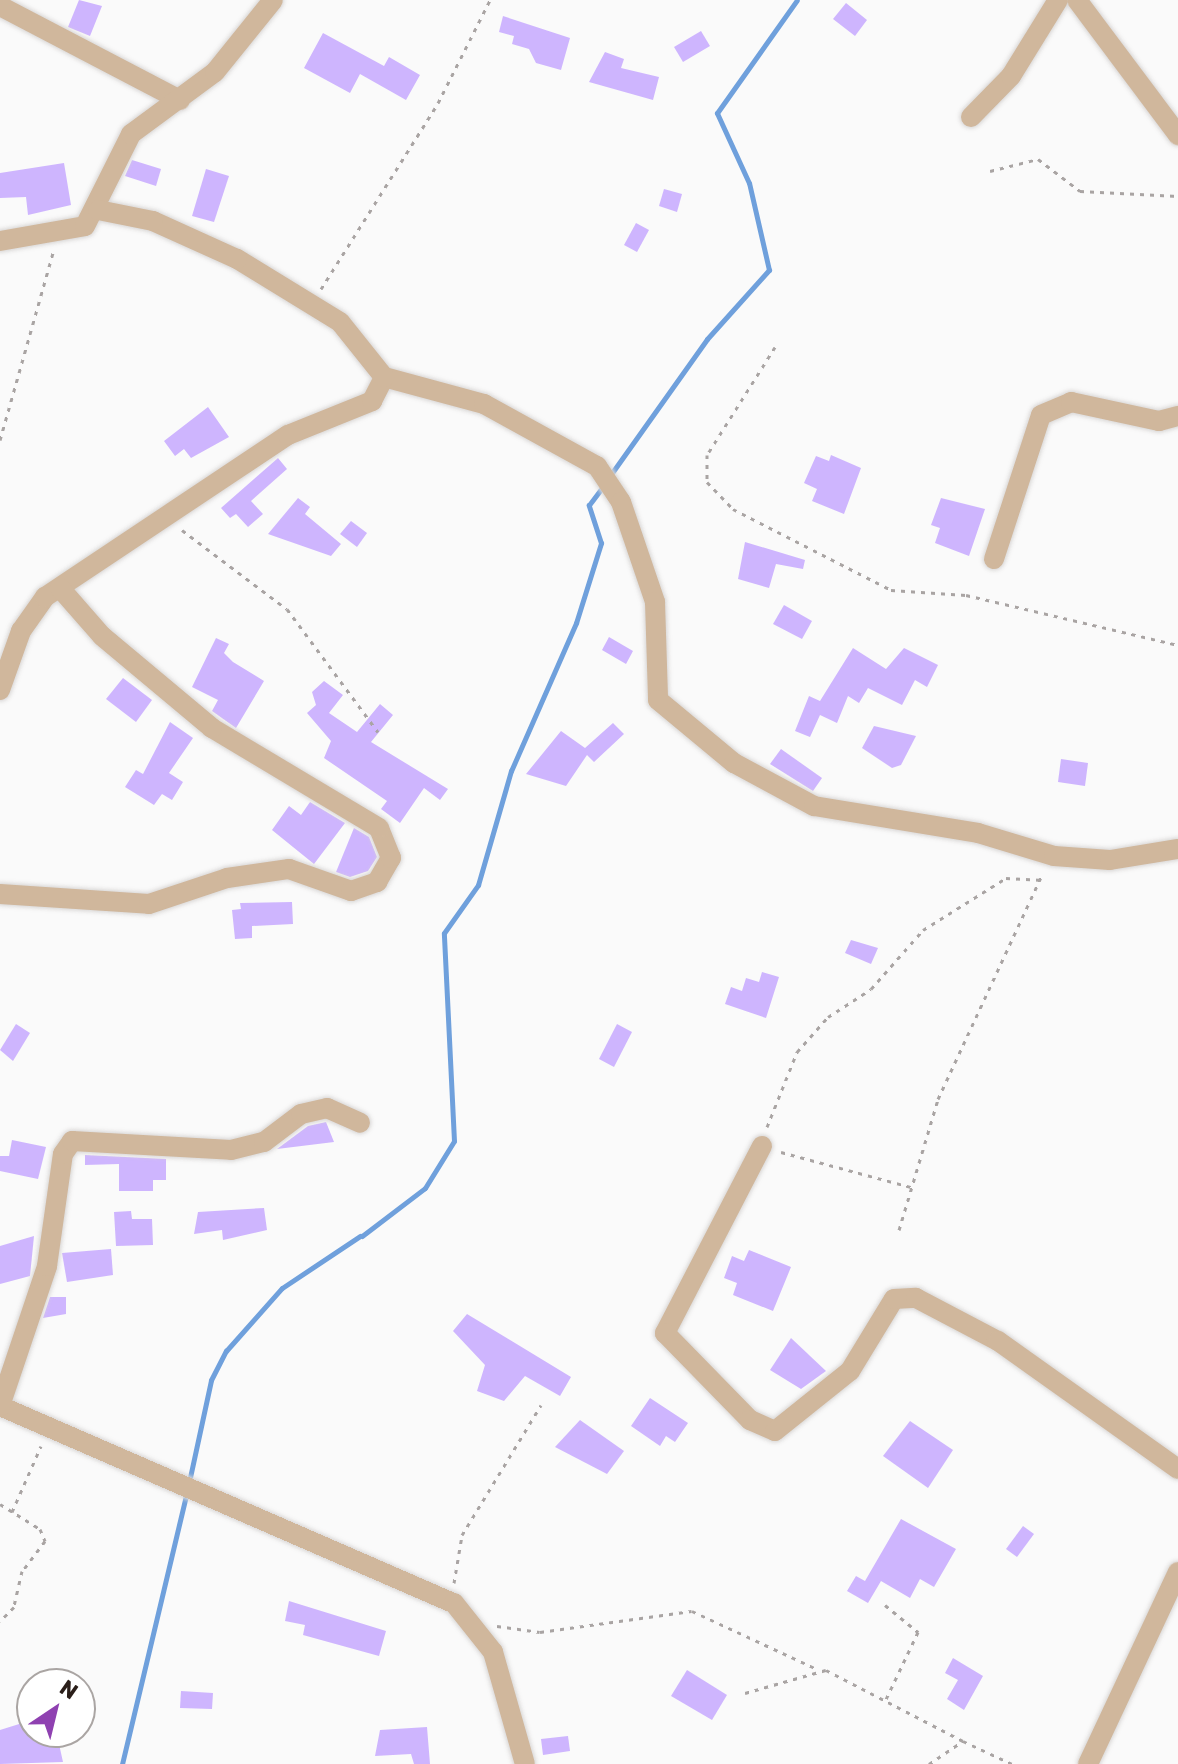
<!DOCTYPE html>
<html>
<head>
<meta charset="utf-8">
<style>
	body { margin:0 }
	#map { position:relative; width:1178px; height:1764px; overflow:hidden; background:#fafafa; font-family:Rubik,sans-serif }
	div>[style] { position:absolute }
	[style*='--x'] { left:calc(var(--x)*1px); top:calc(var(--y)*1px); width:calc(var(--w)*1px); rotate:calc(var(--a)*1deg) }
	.stream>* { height:5px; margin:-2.5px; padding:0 2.5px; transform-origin:2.5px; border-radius:2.5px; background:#6fa0dc }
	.building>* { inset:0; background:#ceb5fe }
	.path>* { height:3px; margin-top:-1.5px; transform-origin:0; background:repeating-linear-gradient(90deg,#a9a4a3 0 4px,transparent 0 10px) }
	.roads { filter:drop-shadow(0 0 2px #d9d7d6) drop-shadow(0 0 2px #d9d7d6) }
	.minor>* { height:20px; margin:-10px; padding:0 10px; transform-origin:10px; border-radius:10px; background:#d0b79c }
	span { translate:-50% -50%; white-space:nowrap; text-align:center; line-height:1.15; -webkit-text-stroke:6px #fff; paint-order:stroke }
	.north { position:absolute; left:16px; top:1668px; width:80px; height:80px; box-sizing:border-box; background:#fff; border:2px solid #aaa5a3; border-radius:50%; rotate:35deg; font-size:22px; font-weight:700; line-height:32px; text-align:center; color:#2a1e19 }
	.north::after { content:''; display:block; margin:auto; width:28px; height:36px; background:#8f41b1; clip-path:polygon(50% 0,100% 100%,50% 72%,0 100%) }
</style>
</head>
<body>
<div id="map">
	<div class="stream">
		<div style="--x:609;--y:477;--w:169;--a:-54.6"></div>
		<div style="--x:707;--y:339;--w:93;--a:-48.1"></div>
		<div style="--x:769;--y:270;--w:89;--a:-102.9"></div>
		<div style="--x:749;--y:183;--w:77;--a:-114.6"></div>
		<div style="--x:717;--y:113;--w:138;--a:-54.7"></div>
		<div style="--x:362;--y:1236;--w:79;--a:-37.3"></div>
		<div style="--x:425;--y:1188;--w:55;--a:-58.3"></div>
		<div style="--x:454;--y:1141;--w:208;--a:-92.8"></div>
		<div style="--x:444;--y:933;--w:59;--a:-54.7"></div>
		<div style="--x:478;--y:885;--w:119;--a:-73.9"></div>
		<div style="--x:511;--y:771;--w:162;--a:-66.3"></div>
		<div style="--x:576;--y:623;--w:84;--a:-72.6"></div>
		<div style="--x:601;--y:543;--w:40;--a:-108"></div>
		<div style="--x:589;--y:505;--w:25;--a:-53"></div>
		<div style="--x:189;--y:1482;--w:104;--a:-77.8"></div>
		<div style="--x:211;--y:1380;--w:33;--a:-63"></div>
		<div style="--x:226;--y:1351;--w:84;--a:-48.4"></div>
		<div style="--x:282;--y:1288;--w:94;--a:-33.7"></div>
		<div style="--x:122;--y:1764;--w:280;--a:-76.6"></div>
	</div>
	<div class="building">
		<div style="clip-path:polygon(79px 0,102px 6px,90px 36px,68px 27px)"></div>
		<div style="clip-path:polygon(846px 3px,867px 20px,855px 36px,833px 19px)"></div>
		<div style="clip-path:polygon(503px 16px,570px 38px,561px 70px,536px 63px,529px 49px,512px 44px,514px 36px,499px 32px)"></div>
		<div style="clip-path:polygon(701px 31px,710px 46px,683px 62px,674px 47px)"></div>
		<div style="clip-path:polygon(323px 33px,384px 66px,389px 57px,420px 75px,406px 100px,360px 74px,350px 93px,304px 68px)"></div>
		<div style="clip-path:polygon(605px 52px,624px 59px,621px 68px,659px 77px,653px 100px,589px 82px)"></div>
		<div style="clip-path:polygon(132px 160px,161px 169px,156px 186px,125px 176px)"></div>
		<div style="clip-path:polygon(64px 163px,71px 205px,28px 215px,26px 197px,0 198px,0 173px)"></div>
		<div style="clip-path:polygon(206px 169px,229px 176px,214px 222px,192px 216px)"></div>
		<div style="clip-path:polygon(664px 189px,682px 194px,677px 212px,659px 206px)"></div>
		<div style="clip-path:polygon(636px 223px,649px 230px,637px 252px,624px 245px)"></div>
		<div style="clip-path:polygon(208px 407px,229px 437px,191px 458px,184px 449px,175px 456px,164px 441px)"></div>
		<div style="clip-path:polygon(831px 455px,861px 468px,844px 514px,812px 501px,817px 489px,804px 483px,816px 456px,829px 461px)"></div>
		<div style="clip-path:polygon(278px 458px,287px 469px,251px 501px,263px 514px,248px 527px,236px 514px,230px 518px,221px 508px)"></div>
		<div style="clip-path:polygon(298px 498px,310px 507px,305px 514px,341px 544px,331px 556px,268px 534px)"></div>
		<div style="clip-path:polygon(941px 498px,985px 509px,969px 556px,935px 543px,940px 528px,931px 525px)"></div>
		<div style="clip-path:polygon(351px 521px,367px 533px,357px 547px,340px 534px)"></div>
		<div style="clip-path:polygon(745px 542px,805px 560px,803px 569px,776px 564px,769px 588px,738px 579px)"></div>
		<div style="clip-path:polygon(784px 605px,812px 621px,802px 639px,773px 624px)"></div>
		<div style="clip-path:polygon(609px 637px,633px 651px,626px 664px,602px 650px)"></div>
		<div style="clip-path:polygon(216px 638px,229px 644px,224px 653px,233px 662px,264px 681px,236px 728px,212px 711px,218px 700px,192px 687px)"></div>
		<div style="clip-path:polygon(853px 648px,886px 669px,904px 648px,938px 665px,927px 687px,915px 680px,902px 705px,868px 688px,859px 703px,848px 696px,837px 723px,820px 715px,810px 737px,795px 731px,809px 696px,820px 701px)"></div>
		<div style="clip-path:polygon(123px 678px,152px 700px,136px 722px,106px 699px)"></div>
		<div style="clip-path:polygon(324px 681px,343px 695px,329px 713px,357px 732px,380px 704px,393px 715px,371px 742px,448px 789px,440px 800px,424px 788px,400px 823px,381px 809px,387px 801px,324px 758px,331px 741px,307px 713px,316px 705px,312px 692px)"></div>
		<div style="clip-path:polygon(170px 722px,193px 738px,169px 773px,183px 782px,172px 800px,162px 794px,154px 805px,125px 787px,136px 770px,143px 774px)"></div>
		<div style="clip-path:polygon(613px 723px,624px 734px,594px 762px,587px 755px,566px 786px,526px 774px,561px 731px,585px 748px)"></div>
		<div style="clip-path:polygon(874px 726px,916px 736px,901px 765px,892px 768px,862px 748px)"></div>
		<div style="clip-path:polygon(781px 749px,822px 778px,813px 791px,770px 764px)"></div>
		<div style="clip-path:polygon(1061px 759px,1088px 763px,1085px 786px,1058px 782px)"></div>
		<div style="clip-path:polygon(310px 802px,345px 823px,314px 864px,272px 830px,289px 806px,301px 815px)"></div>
		<div style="clip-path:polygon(354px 828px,369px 837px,377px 857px,368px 871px,350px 877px,336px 872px)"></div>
		<div style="clip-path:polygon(292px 902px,293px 924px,252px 926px,252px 938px,235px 939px,232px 910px,241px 909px,240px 903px)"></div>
		<div style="clip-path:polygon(851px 940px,878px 948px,871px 964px,845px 953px)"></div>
		<div style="clip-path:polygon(762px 972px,779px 977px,766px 1018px,725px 1004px,731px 987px,742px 991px,746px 978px,759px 982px)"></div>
		<div style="clip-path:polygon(16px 1024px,30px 1033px,13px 1061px,0 1050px)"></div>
		<div style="clip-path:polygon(617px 1024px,632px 1032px,614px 1067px,599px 1059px)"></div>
		<div style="clip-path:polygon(326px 1122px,334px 1142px,277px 1149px,308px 1126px)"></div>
		<div style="clip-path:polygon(12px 1140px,46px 1147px,38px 1179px,0 1171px,0 1156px,9px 1156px)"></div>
		<div style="clip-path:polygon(85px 1155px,166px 1159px,166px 1180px,153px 1180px,153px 1191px,119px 1191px,119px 1164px,85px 1165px)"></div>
		<div style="clip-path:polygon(264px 1208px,267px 1230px,223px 1240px,222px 1230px,194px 1234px,198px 1212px)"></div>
		<div style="clip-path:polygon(131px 1211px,132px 1219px,152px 1219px,153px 1245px,116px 1246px,114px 1212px)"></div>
		<div style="clip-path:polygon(34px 1236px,30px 1276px,0 1284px,0 1246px)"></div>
		<div style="clip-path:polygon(111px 1249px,113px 1275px,67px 1282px,62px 1253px)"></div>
		<div style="clip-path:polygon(749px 1250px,791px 1267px,773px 1311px,733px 1295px,737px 1283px,724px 1278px,732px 1256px,744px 1261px)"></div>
		<div style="clip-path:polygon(50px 1297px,66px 1297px,66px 1314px,43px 1318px)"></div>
		<div style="clip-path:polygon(467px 1314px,571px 1377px,560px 1396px,525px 1376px,504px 1401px,477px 1391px,485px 1365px,453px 1331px)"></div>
		<div style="clip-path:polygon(791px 1338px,826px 1371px,801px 1389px,770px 1370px)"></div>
		<div style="clip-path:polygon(650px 1398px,688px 1423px,675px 1442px,666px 1436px,660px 1446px,631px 1426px)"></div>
		<div style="clip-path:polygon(580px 1420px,624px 1451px,607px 1474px,555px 1447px)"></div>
		<div style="clip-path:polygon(910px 1421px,953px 1450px,928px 1488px,883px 1456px)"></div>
		<div style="clip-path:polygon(901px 1519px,956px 1549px,934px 1587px,920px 1579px,910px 1598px,881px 1581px,868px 1603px,847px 1591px,856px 1576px,865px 1581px)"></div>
		<div style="clip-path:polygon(1023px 1526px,1034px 1534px,1017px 1557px,1006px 1549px)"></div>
		<div style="clip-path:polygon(289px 1601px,386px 1631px,379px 1656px,303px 1635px,305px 1625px,285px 1621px)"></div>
		<div style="clip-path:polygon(953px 1658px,983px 1676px,964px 1710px,947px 1699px,958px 1680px,945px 1673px)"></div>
		<div style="clip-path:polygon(687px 1670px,727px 1695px,712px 1720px,671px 1696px)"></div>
		<div style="clip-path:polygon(181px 1691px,213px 1693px,212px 1709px,180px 1708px)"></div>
		<div style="clip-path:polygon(32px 1720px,32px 1732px,47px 1732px,51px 1746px,59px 1744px,63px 1762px,0 1764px,0 1730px)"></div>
		<div style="clip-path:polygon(427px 1727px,430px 1764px,414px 1764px,411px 1754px,375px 1756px,380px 1730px)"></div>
		<div style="clip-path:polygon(568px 1736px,570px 1751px,543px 1755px,541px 1739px)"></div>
	</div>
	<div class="path">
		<div style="--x:990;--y:171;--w:49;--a:-14"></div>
		<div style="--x:1038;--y:159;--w:53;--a:37.3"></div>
		<div style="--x:1080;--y:191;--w:98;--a:2.9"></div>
		<div style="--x:321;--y:289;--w:220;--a:-57.8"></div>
		<div style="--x:438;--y:103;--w:115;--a:-63.2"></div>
		<div style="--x:775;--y:347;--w:128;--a:122.2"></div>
		<div style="--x:707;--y:455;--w:27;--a:90"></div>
		<div style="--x:707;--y:482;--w:37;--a:46"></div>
		<div style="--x:733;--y:509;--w:178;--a:27.1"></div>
		<div style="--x:891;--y:590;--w:75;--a:3.8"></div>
		<div style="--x:966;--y:595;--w:218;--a:13.3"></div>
		<div style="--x:0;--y:440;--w:198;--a:-74.2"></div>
		<div style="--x:182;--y:530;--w:131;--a:37"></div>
		<div style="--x:287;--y:609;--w:153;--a:53.5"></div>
		<div style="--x:767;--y:1127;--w:81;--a:-68.2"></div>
		<div style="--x:797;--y:1052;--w:47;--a:-48.5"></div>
		<div style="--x:828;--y:1017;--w:51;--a:-33.1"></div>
		<div style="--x:871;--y:989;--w:79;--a:-48.6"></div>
		<div style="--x:923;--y:930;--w:98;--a:-32.1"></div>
		<div style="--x:1006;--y:878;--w:33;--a:3"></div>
		<div style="--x:781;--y:1152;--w:135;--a:15.1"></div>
		<div style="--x:899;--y:1230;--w:137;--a:-73.4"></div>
		<div style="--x:938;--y:1099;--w:249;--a:-65.1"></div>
		<div style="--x:0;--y:1504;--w:47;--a:32"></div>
		<div style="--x:40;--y:1529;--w:13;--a:67"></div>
		<div style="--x:45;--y:1541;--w:38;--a:127"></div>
		<div style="--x:22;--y:1571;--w:37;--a:103"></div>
		<div style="--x:14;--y:1607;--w:20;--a:135"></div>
		<div style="--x:12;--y:1512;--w:72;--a:-66.3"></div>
		<div style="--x:454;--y:1583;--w:49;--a:-80.5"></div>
		<div style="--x:462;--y:1535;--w:152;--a:-58.7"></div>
		<div style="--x:885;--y:1605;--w:43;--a:39.3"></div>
		<div style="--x:918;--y:1632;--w:74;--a:115.5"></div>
		<div style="--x:497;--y:1626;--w:43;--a:7.9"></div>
		<div style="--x:540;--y:1632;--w:153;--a:-7.9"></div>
		<div style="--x:692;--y:1611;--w:136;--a:24.9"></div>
		<div style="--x:745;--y:1693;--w:84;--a:-15.9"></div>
		<div style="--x:826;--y:1670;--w:154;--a:27.4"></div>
		<div style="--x:929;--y:1764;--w:41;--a:-34.1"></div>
		<div style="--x:963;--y:1741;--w:54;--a:25.1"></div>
	</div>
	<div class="roads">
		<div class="minor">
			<div style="--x:1077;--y:0;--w:169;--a:53.2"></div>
			<div style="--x:0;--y:6;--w:203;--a:27.6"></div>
			<div style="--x:971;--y:117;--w:57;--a:-45.7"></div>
			<div style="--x:1011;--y:76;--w:89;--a:-58.3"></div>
			<div style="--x:0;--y:241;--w:86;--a:-10"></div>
			<div style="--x:85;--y:226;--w:103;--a:-63.4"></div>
			<div style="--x:131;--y:134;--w:104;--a:-36.4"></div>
			<div style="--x:215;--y:72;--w:92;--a:-51.1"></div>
			<div style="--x:384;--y:377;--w:104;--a:15.1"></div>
			<div style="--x:484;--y:404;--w:129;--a:28.8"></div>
			<div style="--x:597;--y:466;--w:43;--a:56.3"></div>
			<div style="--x:621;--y:502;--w:106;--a:71.2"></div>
			<div style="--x:655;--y:602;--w:98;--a:88.2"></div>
			<div style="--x:658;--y:700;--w:99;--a:39.7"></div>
			<div style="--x:734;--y:763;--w:91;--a:28.3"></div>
			<div style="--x:814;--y:806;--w:166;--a:9.3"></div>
			<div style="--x:978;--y:833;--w:79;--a:16.8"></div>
			<div style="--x:1054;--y:856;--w:56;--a:4.1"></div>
			<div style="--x:1110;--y:860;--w:69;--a:-9.2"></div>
			<div style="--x:994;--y:559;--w:151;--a:-71.9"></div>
			<div style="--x:1041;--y:415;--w:33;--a:-23"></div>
			<div style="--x:1071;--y:402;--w:90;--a:12.2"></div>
			<div style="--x:1159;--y:421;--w:20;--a:-15"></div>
			<div style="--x:0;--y:690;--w:63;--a:-70.4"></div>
			<div style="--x:21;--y:631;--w:42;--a:-54.8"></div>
			<div style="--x:45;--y:597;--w:292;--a:-33.7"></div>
			<div style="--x:288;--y:435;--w:91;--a:-22"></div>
			<div style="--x:372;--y:401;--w:27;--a:-63"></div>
			<div style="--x:384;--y:377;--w:70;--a:-128.7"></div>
			<div style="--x:340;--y:322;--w:121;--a:-148.5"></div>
			<div style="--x:237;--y:259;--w:92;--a:-155.7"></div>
			<div style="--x:153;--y:221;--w:56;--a:-168.7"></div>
			<div style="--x:0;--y:894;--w:149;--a:3.8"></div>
			<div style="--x:149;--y:904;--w:82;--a:-18.4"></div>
			<div style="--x:227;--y:878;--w:63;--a:-8.3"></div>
			<div style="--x:289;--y:869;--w:66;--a:19.5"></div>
			<div style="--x:351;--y:891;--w:28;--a:-19"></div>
			<div style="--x:377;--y:882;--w:28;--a:-60"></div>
			<div style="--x:391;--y:858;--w:32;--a:-112"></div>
			<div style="--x:379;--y:828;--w:195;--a:-149.1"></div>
			<div style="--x:212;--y:728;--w:143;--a:-140.1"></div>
			<div style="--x:102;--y:636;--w:64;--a:-131.2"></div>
			<div style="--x:762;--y:1146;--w:211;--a:117.4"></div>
			<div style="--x:665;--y:1333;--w:122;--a:45.7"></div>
			<div style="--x:750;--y:1420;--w:27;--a:24"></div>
			<div style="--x:775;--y:1431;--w:96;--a:-38.7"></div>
			<div style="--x:850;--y:1371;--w:84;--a:-58.6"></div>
			<div style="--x:894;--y:1299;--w:22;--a:-3"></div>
			<div style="--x:916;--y:1298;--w:93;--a:27.7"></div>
			<div style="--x:998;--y:1341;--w:221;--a:35.4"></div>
			<div style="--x:0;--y:1406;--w:495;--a:23.5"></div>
			<div style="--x:454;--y:1603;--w:63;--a:51.5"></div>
			<div style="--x:493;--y:1652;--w:116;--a:74.1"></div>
			<div style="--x:0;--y:1406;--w:148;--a:-71.4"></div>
			<div style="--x:47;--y:1266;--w:113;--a:-81.9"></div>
			<div style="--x:63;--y:1154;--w:16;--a:-55"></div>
			<div style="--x:72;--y:1141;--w:159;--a:3.2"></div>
			<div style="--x:231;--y:1150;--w:34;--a:-14"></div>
			<div style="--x:264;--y:1142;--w:46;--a:-37.1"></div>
			<div style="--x:301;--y:1114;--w:27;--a:-13"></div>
			<div style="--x:327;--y:1108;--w:36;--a:24"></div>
			<div style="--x:1088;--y:1764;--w:212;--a:-64.9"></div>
		</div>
	</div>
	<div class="north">N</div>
</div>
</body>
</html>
